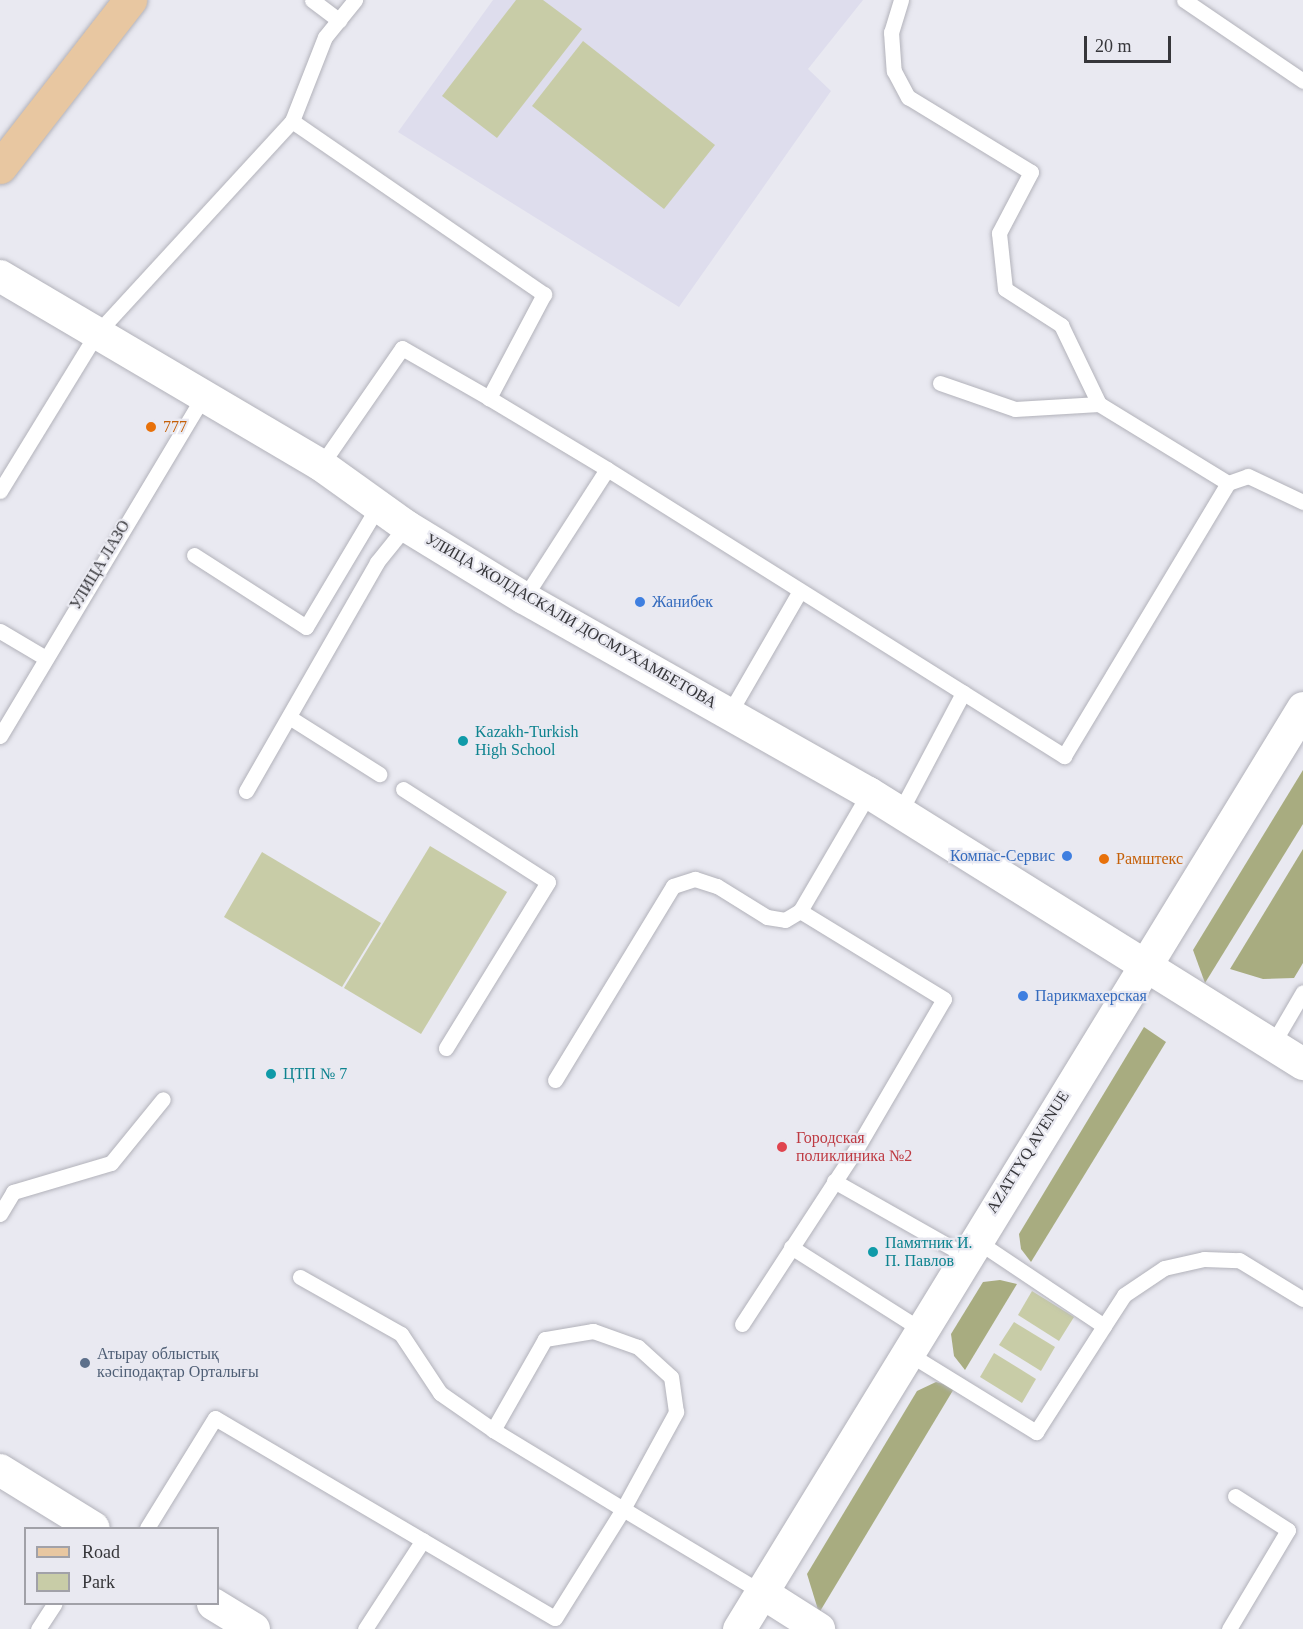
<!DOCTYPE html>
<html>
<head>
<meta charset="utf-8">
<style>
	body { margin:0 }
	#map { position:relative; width:1303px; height:1629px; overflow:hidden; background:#e9e9f1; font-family:Georgia,serif }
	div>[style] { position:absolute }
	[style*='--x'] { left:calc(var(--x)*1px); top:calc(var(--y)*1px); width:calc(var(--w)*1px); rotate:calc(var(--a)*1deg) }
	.built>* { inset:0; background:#dedded }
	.green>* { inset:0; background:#c8cca7 }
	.forest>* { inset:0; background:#a8ac80 }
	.roads { filter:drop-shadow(0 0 2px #b2b2ba) drop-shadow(0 0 2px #b2b2ba) }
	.service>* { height:15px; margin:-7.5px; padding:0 7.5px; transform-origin:7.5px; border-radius:7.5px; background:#fff }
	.minor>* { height:32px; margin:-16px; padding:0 16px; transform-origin:16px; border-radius:16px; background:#fff }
	.tertiary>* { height:33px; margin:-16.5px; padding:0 16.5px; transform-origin:16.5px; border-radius:16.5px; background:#fff }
	.primary>* { height:33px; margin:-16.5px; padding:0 16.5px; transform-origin:16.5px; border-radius:16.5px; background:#e8c7a1 }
	.dots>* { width:16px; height:16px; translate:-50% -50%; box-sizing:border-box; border:3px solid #e9e9f1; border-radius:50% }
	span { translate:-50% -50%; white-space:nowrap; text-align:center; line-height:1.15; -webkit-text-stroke:4.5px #e9e9f1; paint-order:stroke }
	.food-label { font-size:16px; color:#c56008 }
	.left { translate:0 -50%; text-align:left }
	.street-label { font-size:16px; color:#36363a }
	.shop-label { font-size:16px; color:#366cbe }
	.right { translate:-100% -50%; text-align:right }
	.culture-label { font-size:16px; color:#0d838f }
	.health-label { font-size:16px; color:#be3a42 }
	.service-label { font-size:16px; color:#4e5e75 }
	.legend { position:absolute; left:24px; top:1527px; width:195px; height:78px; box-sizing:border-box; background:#e9e9f1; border:2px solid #a1a1a8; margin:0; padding:8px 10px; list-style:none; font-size:18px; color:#36363a }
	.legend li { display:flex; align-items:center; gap:12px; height:30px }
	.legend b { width:30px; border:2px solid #a1a1a8 }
	.scale { position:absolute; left:1084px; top:36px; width:87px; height:27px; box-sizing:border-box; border:3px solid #36363a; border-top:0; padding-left:8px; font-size:18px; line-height:21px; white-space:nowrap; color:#36363a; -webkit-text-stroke:4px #e9e9f1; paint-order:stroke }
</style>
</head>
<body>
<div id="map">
	<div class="built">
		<div style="clip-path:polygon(493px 0,863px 0,808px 69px,831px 91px,679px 307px,398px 132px)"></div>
	</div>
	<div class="green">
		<div style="clip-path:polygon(516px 0,543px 0,582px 29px,497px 138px,442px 96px)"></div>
		<div style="clip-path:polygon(583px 41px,715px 145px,664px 209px,532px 106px)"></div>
		<div style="clip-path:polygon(430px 846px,507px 892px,421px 1034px,344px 988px)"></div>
		<div style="clip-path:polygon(262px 852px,381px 923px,342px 987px,224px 917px)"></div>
		<div style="clip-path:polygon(1032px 1291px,1074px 1317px,1059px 1341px,1018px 1315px)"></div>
		<div style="clip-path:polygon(1014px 1322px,1055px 1347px,1041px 1371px,999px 1345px)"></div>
		<div style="clip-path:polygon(994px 1353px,1036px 1379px,1022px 1403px,980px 1377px)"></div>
	</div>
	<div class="forest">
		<div style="clip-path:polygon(1303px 770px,1303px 824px,1205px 983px,1193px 950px)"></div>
		<div style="clip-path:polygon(1303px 849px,1303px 963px,1294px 978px,1263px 979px,1230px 969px)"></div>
		<div style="clip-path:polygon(1144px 1027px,1166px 1042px,1031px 1262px,1021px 1249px,1019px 1234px)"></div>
		<div style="clip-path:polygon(1000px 1280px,1017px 1284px,965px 1370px,954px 1356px,951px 1334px,983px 1282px)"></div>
		<div style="clip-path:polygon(936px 1382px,955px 1387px,819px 1613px,807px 1574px,917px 1391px)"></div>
	</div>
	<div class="roads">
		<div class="service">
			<div style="--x:312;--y:0;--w:34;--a:37"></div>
			<div style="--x:901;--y:0;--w:34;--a:107"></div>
			<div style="--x:891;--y:32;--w:39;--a:86"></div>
			<div style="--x:894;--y:71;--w:30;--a:62"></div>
			<div style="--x:908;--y:97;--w:144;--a:31.4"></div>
			<div style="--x:1031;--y:172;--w:69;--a:117.7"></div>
			<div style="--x:999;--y:233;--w:56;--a:83.9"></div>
			<div style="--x:1005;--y:289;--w:67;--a:32.7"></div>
			<div style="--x:1061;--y:325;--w:88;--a:64.3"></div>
			<div style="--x:1099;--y:404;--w:151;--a:31.5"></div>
			<div style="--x:1184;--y:0;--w:144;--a:34.2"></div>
			<div style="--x:292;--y:121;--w:306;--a:34.5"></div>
			<div style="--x:544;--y:294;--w:118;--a:117.9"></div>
			<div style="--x:489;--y:398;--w:138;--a:31"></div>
			<div style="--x:940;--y:383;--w:79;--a:19.1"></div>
			<div style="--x:1015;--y:409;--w:84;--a:-3.4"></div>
			<div style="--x:321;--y:465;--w:142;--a:-55.3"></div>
			<div style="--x:402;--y:348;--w:100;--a:29.9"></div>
			<div style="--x:0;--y:491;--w:185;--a:-58.5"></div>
			<div style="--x:97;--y:333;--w:288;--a:-47.4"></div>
			<div style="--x:292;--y:121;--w:90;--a:-68.6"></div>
			<div style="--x:325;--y:37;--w:48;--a:-51"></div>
			<div style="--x:194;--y:555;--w:133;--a:32.7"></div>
			<div style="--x:306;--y:627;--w:141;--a:-59.2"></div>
			<div style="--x:524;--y:598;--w:153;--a:-57.2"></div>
			<div style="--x:607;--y:469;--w:540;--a:32.13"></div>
			<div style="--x:1064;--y:756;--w:318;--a:-59"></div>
			<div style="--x:1228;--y:483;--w:21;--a:-19"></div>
			<div style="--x:1248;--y:476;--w:61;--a:25.3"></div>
			<div style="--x:0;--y:631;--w:51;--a:30.6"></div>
			<div style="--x:730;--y:712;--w:140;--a:-60"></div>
			<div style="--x:289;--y:717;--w:107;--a:32.3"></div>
			<div style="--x:0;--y:736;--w:397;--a:-59.1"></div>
			<div style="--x:403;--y:789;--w:172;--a:32.7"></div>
			<div style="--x:548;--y:882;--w:195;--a:121.6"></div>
			<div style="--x:246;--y:791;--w:264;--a:-60.2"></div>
			<div style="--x:377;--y:562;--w:46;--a:-51.1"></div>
			<div style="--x:900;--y:812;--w:135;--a:-62.1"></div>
			<div style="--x:1272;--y:1045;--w:61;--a:-59.7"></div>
			<div style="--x:555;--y:1080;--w:227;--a:-58.7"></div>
			<div style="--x:673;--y:886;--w:23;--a:-18"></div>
			<div style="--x:695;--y:879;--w:23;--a:18"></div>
			<div style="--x:717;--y:886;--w:59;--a:31.8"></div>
			<div style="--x:767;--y:917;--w:18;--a:9"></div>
			<div style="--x:785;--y:920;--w:17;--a:-31"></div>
			<div style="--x:800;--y:911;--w:137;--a:-59.7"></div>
			<div style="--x:834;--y:1181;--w:150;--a:29.6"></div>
			<div style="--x:0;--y:1214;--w:26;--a:-59"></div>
			<div style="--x:13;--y:1192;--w:102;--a:-16.5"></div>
			<div style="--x:111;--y:1163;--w:82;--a:-50.9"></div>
			<div style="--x:791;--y:1247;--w:153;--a:32.4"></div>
			<div style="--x:300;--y:1277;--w:116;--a:29.4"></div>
			<div style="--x:401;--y:1334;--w:71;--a:56.5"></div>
			<div style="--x:440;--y:1393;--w:65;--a:34.9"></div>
			<div style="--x:493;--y:1430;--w:152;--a:31.3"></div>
			<div style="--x:623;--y:1509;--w:111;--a:-61.3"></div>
			<div style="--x:676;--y:1412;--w:35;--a:-98"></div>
			<div style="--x:671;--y:1377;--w:45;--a:-137.7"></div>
			<div style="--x:638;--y:1347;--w:48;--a:-160.4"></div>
			<div style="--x:593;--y:1331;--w:49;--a:170.5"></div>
			<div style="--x:545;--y:1339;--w:105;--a:119.7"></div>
			<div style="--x:742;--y:1324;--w:212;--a:-56.9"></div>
			<div style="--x:858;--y:1146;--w:170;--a:-59.7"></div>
			<div style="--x:944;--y:999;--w:169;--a:-148.6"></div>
			<div style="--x:1104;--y:1326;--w:37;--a:-57"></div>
			<div style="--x:1124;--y:1295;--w:48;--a:-34"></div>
			<div style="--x:1164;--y:1268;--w:41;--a:-12.7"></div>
			<div style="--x:1204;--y:1259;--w:35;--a:2"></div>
			<div style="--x:1239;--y:1260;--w:75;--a:31.4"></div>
			<div style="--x:906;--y:1352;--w:153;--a:31.6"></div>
			<div style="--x:1036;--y:1432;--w:126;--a:-57.3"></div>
			<div style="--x:1104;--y:1326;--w:156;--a:-146.2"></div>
			<div style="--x:147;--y:1528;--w:129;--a:-58.3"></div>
			<div style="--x:215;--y:1418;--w:394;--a:30.5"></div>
			<div style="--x:555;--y:1618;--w:128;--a:-58"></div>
			<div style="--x:623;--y:1509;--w:161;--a:31"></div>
			<div style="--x:38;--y:1629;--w:30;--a:-57"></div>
			<div style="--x:365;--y:1629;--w:106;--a:-56.9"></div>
			<div style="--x:1229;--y:1629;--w:115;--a:-59.2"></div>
			<div style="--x:1288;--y:1530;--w:63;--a:-147.3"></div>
		</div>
		<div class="minor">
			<div style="--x:0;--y:276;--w:373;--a:30.5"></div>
			<div style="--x:321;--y:465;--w:105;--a:35.7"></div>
			<div style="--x:406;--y:526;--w:138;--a:31.4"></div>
			<div style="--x:524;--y:598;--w:396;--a:29.5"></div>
			<div style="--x:869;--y:793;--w:512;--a:31.98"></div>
			<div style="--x:0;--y:1470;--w:110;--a:31.7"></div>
			<div style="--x:761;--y:1592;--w:69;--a:32.5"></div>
			<div style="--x:213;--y:1604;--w:48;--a:31.4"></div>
		</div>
		<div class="tertiary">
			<div style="--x:739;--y:1629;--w:1080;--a:-58.52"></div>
		</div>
		<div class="primary">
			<div style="--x:0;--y:167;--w:212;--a:-52.1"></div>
		</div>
	</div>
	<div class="dots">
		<div style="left:151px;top:427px;background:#e8710a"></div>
		<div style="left:640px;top:602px;background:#3f7fe0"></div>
		<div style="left:463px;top:741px;background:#0f9aa8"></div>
		<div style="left:1067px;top:856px;background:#3f7fe0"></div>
		<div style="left:1104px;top:859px;background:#e8710a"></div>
		<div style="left:1023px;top:996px;background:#3f7fe0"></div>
		<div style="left:271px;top:1074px;background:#0f9aa8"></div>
		<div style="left:782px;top:1147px;background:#e0444e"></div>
		<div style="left:873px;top:1252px;background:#0f9aa8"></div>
		<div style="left:85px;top:1363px;background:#5c6f8a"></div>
	</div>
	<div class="food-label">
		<span class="left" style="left:163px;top:427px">777</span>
		<span class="left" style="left:1116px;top:859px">Рамштекс</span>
	</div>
	<div class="street-label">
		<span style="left:100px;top:565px;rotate:-59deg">УЛИЦА ЛАЗО</span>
		<span style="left:571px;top:621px;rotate:30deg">УЛИЦА ЖОЛДАСКАЛИ ДОСМУХАМБЕТОВА</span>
		<span style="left:1028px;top:1152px;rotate:-58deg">AZATTYQ AVENUE</span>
	</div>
	<div class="shop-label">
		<span class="left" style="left:652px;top:602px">Жанибек</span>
		<span class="right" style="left:1055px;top:856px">Компас-Сервис</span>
		<span class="left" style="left:1035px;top:996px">Парикмахерская</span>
	</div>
	<div class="culture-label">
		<span class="left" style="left:475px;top:741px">Kazakh-Turkish<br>High School</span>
		<span class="left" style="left:283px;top:1074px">ЦТП № 7</span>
		<span class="left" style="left:885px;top:1252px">Памятник И.<br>П. Павлов</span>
	</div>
	<div class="health-label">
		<span class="left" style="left:796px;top:1147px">Городская<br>поликлиника №2</span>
	</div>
	<div class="service-label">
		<span class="left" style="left:97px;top:1363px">Атырау облыстық<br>кәсіподақтар Орталығы</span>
	</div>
	<ul class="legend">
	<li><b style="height:8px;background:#e8c7a1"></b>Road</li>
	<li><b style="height:16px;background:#c8cca7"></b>Park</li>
	</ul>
	<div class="scale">20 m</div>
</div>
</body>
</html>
